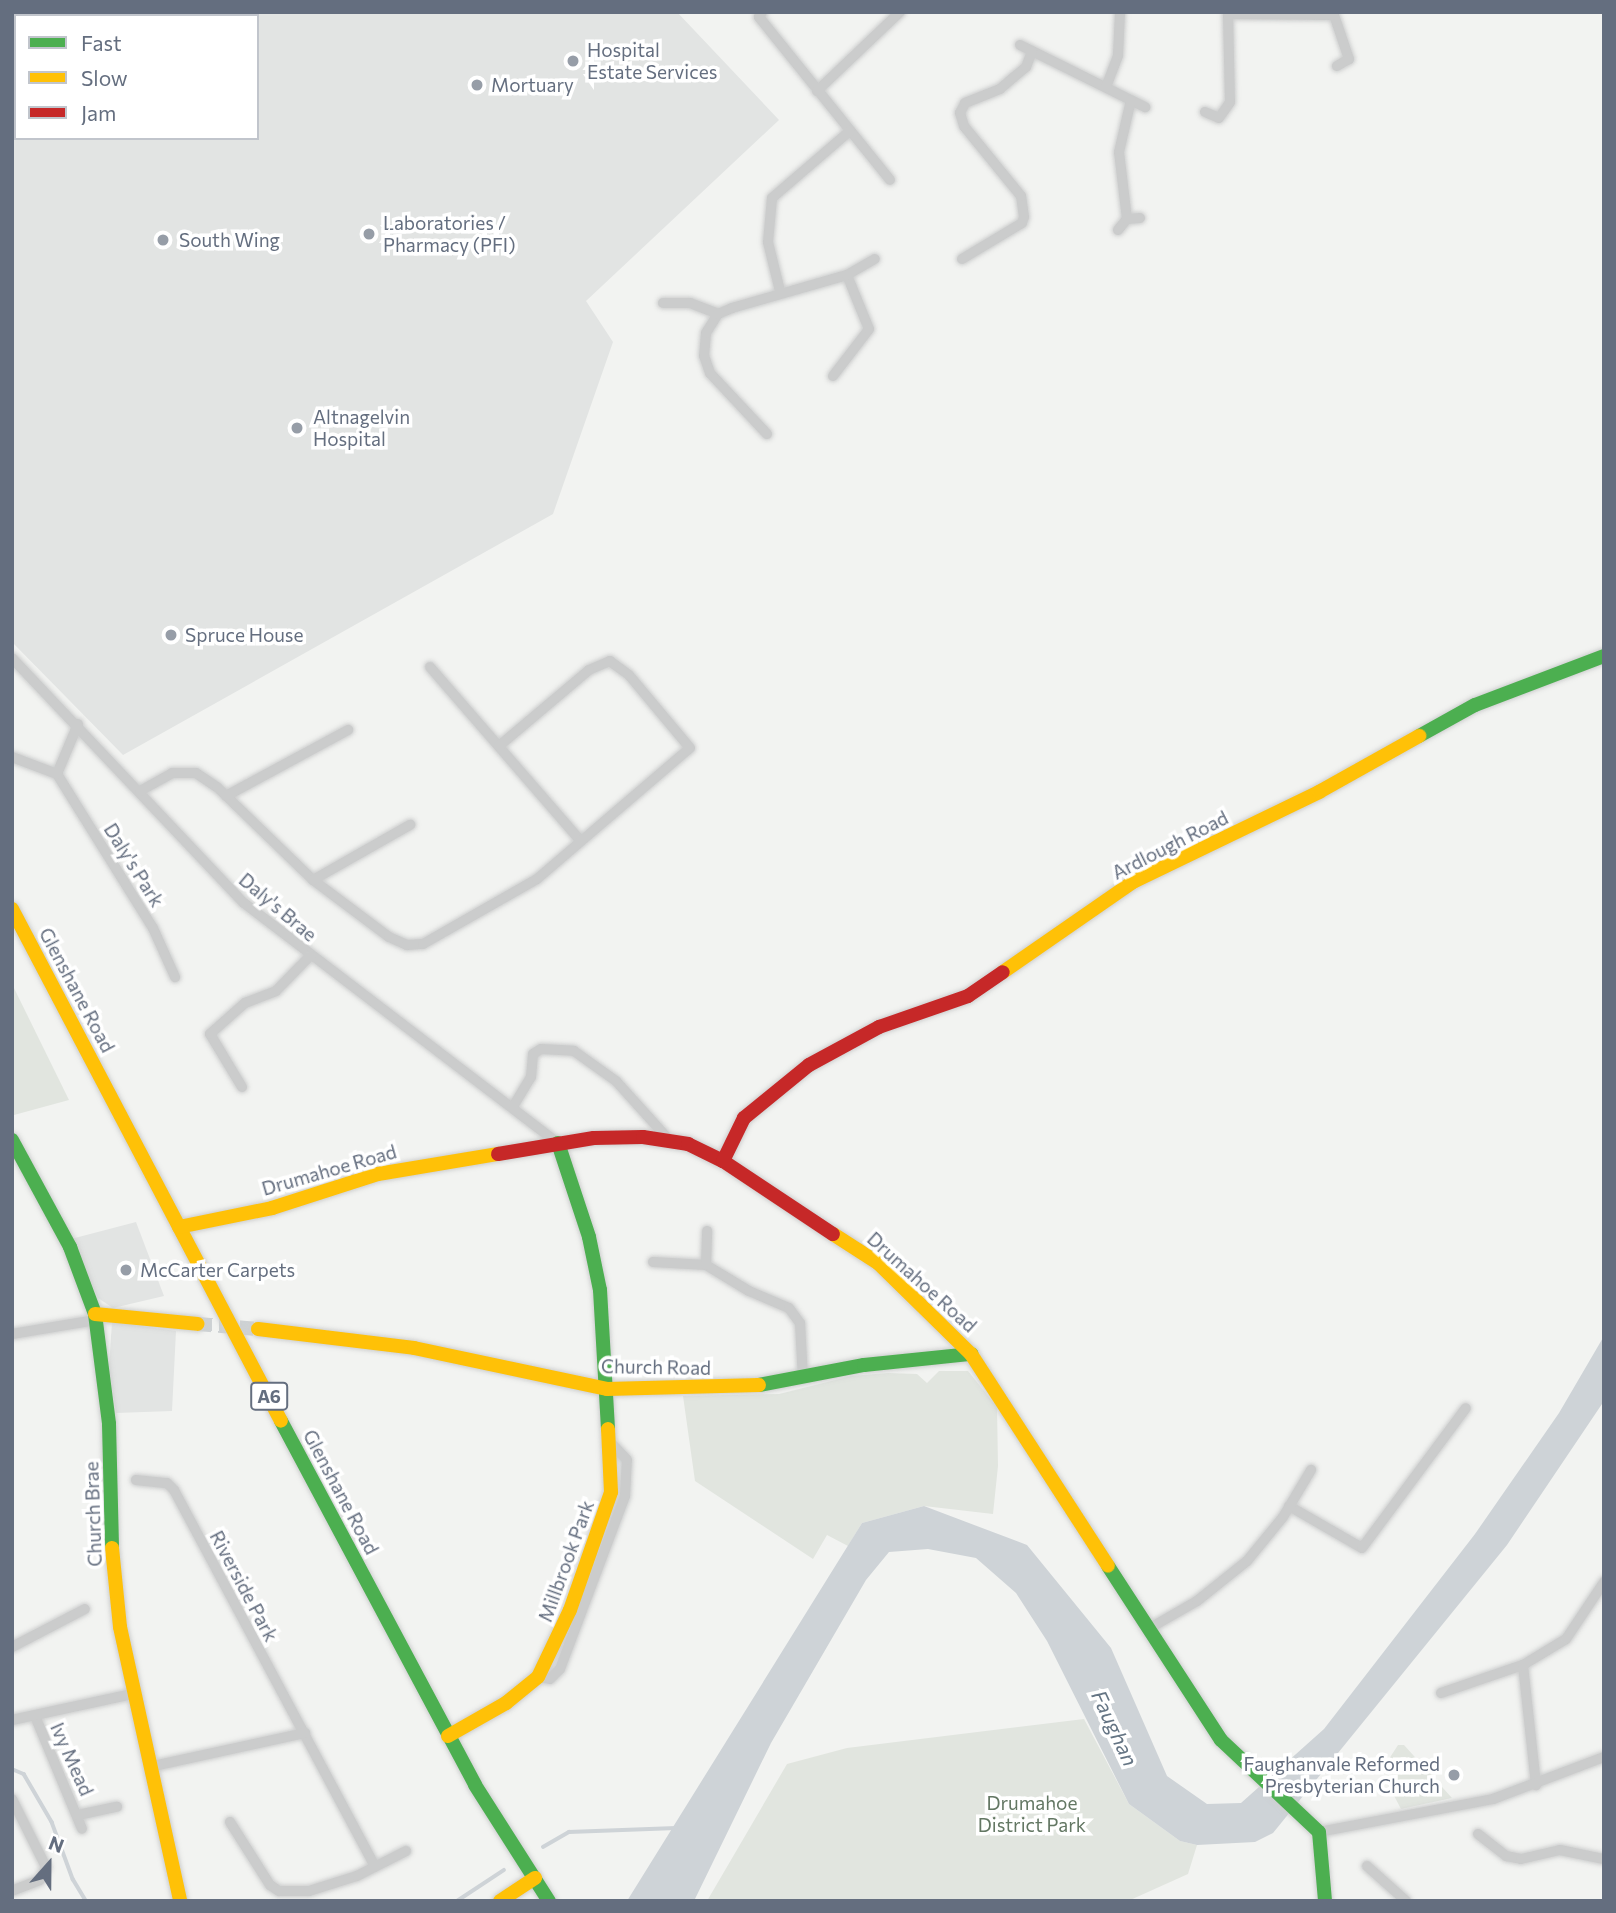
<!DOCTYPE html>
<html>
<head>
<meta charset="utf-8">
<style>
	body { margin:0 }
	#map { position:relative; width:1616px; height:1913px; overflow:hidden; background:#f2f3f1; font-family:Commissioner,sans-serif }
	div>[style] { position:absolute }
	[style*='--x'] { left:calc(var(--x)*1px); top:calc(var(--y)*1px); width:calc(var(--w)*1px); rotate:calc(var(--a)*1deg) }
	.built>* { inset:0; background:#e2e4e3 }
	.green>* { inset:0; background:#e1e5df }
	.water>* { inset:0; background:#ced3d7 }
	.stream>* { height:3.5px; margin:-1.75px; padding:0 1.75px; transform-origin:1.75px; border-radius:1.75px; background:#ced3d7 }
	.secondary-tunnel>* { height:14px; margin-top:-7px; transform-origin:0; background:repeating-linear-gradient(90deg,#ced2d4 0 14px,transparent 0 21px) }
	.roads { filter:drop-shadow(0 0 2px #cecfcf) drop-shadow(0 0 2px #cecfcf) }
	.street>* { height:10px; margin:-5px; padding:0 5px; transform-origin:5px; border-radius:5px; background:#cbcccc }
	.fast>* { height:14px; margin:-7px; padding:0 7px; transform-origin:7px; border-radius:7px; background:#4caf50 }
	.slow>* { height:14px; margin:-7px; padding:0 7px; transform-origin:7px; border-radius:7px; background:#ffc107 }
	.jam>* { height:14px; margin:-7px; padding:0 7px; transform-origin:7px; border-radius:7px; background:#c62828 }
	.dots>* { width:19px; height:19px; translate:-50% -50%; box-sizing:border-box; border:4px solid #fff; border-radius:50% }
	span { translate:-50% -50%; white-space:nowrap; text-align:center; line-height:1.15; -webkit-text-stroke:7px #fff; paint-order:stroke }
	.shield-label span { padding:2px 5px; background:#fff; border:2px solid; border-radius:5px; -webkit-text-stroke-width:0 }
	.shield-label { font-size:18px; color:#646e7f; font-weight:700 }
	.poi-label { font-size:19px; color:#646e7f }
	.left { translate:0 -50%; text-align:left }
	.right { translate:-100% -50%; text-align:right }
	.street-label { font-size:19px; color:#646e7f }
	.park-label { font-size:19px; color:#637763 }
	.water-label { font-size:21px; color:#657584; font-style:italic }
	.frame { position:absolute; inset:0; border:14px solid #646e7f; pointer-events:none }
	.legend { position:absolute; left:14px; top:14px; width:245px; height:126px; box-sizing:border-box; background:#fff; border:2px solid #c1c5cc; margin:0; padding:9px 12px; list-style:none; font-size:21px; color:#646e7f }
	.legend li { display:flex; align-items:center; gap:14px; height:35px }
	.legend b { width:35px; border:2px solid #c1c5cc }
	.north { position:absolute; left:14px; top:1829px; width:70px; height:70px; -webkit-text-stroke:5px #fff; paint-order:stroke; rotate:21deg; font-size:19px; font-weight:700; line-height:28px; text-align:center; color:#646e7f }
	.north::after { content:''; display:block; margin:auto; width:24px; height:32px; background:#646e7f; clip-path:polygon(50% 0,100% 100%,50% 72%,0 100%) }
</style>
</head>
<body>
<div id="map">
	<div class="built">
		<div style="clip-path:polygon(evenodd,12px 12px,677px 12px,779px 120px,586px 301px,613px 342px,553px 514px,123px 755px,12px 642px,12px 12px,16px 16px,257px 16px,257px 138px,16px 138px,16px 16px)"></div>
		<div style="clip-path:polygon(136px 1222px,164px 1296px,113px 1308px,98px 1298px,71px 1239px)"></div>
		<div style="clip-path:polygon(112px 1322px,176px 1331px,172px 1411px,116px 1413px,109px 1368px)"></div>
	</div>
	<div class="green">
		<div style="clip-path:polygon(12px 984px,69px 1100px,14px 1115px,12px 1111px)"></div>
		<div style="clip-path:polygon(939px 1371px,968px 1371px,997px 1407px,998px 1466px,993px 1514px,924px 1506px,862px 1523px,848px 1546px,827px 1535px,813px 1559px,695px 1481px,683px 1396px,779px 1394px,851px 1376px,888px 1373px,917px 1374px,927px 1383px)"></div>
		<div style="clip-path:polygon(1084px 1719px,1129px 1804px,1180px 1841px,1197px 1845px,1188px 1874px,1128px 1901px,707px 1901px,787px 1764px,847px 1748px)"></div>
		<div style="clip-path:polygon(1398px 1745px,1404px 1745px,1452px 1798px,1401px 1809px,1390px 1788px,1398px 1783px,1392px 1772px,1387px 1774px,1389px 1759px)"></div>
	</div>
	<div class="water">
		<div style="clip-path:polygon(1604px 1336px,1604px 1401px,1507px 1545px,1273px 1833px,1255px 1842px,1197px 1845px,1180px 1841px,1129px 1804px,1047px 1641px,1016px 1593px,976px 1558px,928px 1549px,889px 1552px,866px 1580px,771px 1743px,694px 1901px,627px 1901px,862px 1523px,924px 1506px,1027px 1545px,1111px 1648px,1167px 1776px,1207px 1804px,1241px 1803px,1324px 1729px,1475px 1534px,1559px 1413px)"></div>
	</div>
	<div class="stream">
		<div style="--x:12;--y:1769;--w:13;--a:23"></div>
		<div style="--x:24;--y:1774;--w:56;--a:59.7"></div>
		<div style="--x:52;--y:1822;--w:61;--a:69.8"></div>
		<div style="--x:73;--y:1879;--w:26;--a:59"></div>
		<div style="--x:543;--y:1847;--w:30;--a:-30"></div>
		<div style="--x:569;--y:1832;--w:107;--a:-2.1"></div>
		<div style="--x:457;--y:1901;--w:56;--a:-33.4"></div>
	</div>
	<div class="secondary-tunnel">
		<div style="--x:198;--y:1324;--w:60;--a:4.8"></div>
	</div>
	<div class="roads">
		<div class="street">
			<div style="--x:762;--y:12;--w:6;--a:121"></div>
			<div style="--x:759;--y:17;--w:209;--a:51.2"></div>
			<div style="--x:1333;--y:12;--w:50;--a:71.2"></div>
			<div style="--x:1349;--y:59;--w:14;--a:150"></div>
			<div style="--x:1228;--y:14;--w:105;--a:0.5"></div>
			<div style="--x:1020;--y:45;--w:140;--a:26.4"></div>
			<div style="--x:1106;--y:87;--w:34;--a:-69"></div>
			<div style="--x:1118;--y:55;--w:43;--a:-87.3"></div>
			<div style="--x:817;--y:91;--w:115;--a:-43.6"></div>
			<div style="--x:1205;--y:112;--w:15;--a:23"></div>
			<div style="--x:1219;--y:118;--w:19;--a:-55"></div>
			<div style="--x:1230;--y:102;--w:90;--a:-91.3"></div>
			<div style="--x:1127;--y:219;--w:67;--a:-96.8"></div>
			<div style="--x:1119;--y:152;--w:53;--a:-77"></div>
			<div style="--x:1118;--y:230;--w:14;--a:-51"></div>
			<div style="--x:1127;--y:219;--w:13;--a:-4"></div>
			<div style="--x:962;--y:259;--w:70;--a:-31"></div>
			<div style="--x:1022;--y:223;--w:6;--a:-72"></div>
			<div style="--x:1024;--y:217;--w:21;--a:-98"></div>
			<div style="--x:1021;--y:196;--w:90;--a:-129.2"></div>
			<div style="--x:964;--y:126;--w:14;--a:-107"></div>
			<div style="--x:960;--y:113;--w:11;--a:-63"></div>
			<div style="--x:965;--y:103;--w:38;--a:-22"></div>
			<div style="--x:1000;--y:89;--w:18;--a:-41"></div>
			<div style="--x:1014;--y:77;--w:16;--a:-40"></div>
			<div style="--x:1026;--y:67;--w:17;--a:-69"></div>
			<div style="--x:780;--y:291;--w:50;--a:-103.8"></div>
			<div style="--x:768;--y:242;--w:44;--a:-84.8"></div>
			<div style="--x:772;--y:198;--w:103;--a:-40.7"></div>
			<div style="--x:663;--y:303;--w:27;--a:0"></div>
			<div style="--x:690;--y:303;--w:30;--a:21"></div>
			<div style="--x:833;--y:376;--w:59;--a:-52.5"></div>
			<div style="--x:869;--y:329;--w:58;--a:-112.2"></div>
			<div style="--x:767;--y:434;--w:83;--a:-133.1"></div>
			<div style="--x:710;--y:373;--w:18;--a:-109"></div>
			<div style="--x:704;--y:356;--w:23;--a:-85"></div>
			<div style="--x:706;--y:333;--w:22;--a:-58"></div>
			<div style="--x:718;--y:314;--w:15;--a:-23"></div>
			<div style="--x:732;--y:308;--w:120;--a:-16"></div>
			<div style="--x:847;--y:275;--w:32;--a:-30"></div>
			<div style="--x:12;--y:658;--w:337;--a:46.6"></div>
			<div style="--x:244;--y:903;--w:395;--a:37.4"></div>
			<div style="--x:430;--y:667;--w:229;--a:49.1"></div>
			<div style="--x:78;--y:724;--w:54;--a:112.8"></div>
			<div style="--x:57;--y:774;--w:181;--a:58.1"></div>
			<div style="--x:153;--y:928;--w:54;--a:65.8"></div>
			<div style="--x:12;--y:757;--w:48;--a:20.7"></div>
			<div style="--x:140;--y:791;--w:37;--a:-29"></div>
			<div style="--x:172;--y:773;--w:24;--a:0"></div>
			<div style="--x:196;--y:773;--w:25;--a:34"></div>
			<div style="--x:217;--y:787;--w:134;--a:44.1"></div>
			<div style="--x:313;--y:880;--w:95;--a:36.9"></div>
			<div style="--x:389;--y:937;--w:20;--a:24"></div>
			<div style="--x:407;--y:945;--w:16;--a:-4"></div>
			<div style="--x:423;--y:944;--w:131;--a:-29.7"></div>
			<div style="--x:537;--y:879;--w:201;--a:-40.6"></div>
			<div style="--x:690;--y:748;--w:95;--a:-129.9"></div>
			<div style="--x:629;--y:675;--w:24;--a:-144"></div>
			<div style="--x:610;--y:661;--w:23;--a:157"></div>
			<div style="--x:589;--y:670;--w:118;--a:139.8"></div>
			<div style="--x:226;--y:796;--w:139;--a:-28.4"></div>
			<div style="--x:313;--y:880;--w:112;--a:-29.6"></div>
			<div style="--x:242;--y:1087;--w:62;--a:-121.1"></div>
			<div style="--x:210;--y:1034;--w:47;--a:-41.5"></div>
			<div style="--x:245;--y:1003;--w:33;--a:-21"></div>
			<div style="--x:276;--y:991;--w:49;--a:-45.8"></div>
			<div style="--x:514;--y:1105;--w:33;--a:-59"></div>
			<div style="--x:531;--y:1077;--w:23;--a:-85"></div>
			<div style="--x:533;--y:1054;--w:9;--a:-32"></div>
			<div style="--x:541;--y:1049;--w:33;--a:3"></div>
			<div style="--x:574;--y:1051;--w:52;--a:35.5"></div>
			<div style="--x:616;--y:1081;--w:81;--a:48"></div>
			<div style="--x:653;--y:1262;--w:53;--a:3.2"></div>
			<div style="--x:706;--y:1265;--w:50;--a:31.2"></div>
			<div style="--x:749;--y:1291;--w:43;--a:23"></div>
			<div style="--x:789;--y:1308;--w:19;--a:54"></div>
			<div style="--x:800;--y:1323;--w:55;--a:86.9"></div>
			<div style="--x:706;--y:1265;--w:34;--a:-88"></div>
			<div style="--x:12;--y:1334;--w:85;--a:-9.5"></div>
			<div style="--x:136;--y:1480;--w:31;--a:6"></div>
			<div style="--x:167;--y:1483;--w:10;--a:45"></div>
			<div style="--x:174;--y:1490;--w:427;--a:61.9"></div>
			<div style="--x:1289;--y:1506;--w:84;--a:29.9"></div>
			<div style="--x:1362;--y:1548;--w:174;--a:-53.4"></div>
			<div style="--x:1150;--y:1628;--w:54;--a:-29.9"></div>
			<div style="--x:1197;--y:1601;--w:64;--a:-38.7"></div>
			<div style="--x:1247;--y:1561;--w:57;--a:-50.7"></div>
			<div style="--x:1283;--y:1517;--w:55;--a:-59.2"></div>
			<div style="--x:12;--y:1647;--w:82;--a:-27.5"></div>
			<div style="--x:1523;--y:1665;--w:121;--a:83.8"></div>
			<div style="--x:538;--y:1677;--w:12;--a:9"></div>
			<div style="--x:550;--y:1679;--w:14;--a:-45"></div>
			<div style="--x:560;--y:1669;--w:185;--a:-69.4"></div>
			<div style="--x:625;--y:1496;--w:36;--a:-87"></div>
			<div style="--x:627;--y:1460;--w:25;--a:-133"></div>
			<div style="--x:1441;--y:1693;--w:87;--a:-18.9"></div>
			<div style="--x:1523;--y:1665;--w:50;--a:-31.2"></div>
			<div style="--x:1566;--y:1639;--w:69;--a:-56.3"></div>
			<div style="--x:35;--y:1716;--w:122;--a:67.4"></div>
			<div style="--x:12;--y:1720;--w:123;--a:-12.2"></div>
			<div style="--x:149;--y:1767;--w:160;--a:-12.3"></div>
			<div style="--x:12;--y:1799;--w:76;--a:63.4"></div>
			<div style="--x:46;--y:1867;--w:14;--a:115"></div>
			<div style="--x:40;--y:1880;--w:30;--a:159"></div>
			<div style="--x:78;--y:1815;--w:40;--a:-12"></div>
			<div style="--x:230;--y:1822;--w:75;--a:57.6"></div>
			<div style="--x:270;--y:1885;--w:11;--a:34"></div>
			<div style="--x:279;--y:1891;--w:30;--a:0"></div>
			<div style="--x:309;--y:1891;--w:50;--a:-17.4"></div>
			<div style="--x:357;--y:1876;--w:55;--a:-27"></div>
			<div style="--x:1319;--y:1832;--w:177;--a:-10.7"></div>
			<div style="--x:1493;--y:1799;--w:119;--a:-20.7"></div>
			<div style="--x:1478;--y:1834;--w:36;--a:38"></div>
			<div style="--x:1506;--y:1856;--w:15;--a:11"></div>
			<div style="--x:1521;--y:1859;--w:40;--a:-13"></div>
			<div style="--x:1560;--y:1850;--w:45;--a:11.6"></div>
			<div style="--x:1367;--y:1866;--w:52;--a:41.9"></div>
		</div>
		<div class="fast">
			<div style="--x:1419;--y:736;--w:64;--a:-29"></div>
			<div style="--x:1475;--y:705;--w:138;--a:-20.8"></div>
			<div style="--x:12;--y:1140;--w:122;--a:61.5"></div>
			<div style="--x:70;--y:1247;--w:72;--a:69.5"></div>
			<div style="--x:95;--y:1314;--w:111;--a:82.7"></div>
			<div style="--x:109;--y:1424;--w:124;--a:88.6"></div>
			<div style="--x:558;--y:1143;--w:99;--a:71.7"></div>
			<div style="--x:589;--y:1237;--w:54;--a:78.3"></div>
			<div style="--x:600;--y:1290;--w:139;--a:86.7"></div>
			<div style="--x:759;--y:1385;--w:107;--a:-10.8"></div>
			<div style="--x:864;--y:1365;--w:108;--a:-5.9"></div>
			<div style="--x:281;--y:1421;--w:412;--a:61.9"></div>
			<div style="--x:475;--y:1785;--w:138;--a:57.5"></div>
			<div style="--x:1108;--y:1566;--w:207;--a:57"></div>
			<div style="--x:1221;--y:1740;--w:134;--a:43.2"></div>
			<div style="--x:1319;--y:1832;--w:69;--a:85"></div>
		</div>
		<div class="slow">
			<div style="--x:12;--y:909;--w:578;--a:62.28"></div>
			<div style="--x:1003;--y:972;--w:158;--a:-34.7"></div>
			<div style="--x:1133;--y:882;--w:207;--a:-25.8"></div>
			<div style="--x:1319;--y:792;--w:115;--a:-29.2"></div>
			<div style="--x:179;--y:1227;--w:95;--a:-11.5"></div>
			<div style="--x:272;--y:1208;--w:111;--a:-17.8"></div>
			<div style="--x:378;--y:1174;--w:122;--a:-9.5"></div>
			<div style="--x:833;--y:1234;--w:54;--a:32.8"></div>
			<div style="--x:878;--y:1263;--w:130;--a:44.4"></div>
			<div style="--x:971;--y:1354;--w:252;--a:57.1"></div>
			<div style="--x:95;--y:1314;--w:103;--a:5.5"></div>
			<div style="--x:258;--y:1329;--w:157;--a:6.9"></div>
			<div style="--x:414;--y:1348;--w:197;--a:12"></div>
			<div style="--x:607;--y:1389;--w:152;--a:-1.5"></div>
			<div style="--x:112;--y:1548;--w:79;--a:84.2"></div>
			<div style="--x:120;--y:1627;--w:280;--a:77.6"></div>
			<div style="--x:448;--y:1736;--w:67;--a:-29.6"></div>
			<div style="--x:506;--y:1703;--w:41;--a:-39.1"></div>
			<div style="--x:538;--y:1677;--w:74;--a:-64.5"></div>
			<div style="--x:570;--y:1610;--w:125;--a:-70.8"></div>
			<div style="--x:611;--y:1492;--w:63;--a:-92.7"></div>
			<div style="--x:500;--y:1901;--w:42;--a:-33.3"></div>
		</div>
		<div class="jam">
			<div style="--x:498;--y:1154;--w:97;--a:-9.5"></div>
			<div style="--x:594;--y:1138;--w:49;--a:-1.2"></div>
			<div style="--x:643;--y:1137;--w:46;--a:8.8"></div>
			<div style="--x:688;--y:1144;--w:39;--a:26"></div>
			<div style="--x:723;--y:1161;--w:132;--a:33.6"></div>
			<div style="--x:723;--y:1161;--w:48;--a:-64"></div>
			<div style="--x:744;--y:1118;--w:84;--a:-39.2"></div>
			<div style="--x:809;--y:1065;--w:80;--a:-28.5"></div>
			<div style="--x:879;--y:1027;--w:94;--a:-19.2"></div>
			<div style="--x:968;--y:996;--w:42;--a:-34.4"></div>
		</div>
	</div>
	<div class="dots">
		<div style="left:573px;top:61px;background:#969da7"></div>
		<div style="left:477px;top:85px;background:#969da7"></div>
		<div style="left:369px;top:234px;background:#969da7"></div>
		<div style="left:163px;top:240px;background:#969da7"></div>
		<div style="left:297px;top:428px;background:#969da7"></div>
		<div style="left:171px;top:635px;background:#969da7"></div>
		<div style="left:126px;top:1270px;background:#969da7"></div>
		<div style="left:1454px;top:1775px;background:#969da7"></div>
	</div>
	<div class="shield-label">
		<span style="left:269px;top:1396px">A6</span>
	</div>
	<div class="poi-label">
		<span class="left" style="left:587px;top:61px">Hospital<br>Estate Services</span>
		<span class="left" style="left:491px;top:85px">Mortuary</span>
		<span class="left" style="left:383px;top:234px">Laboratories /<br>Pharmacy (PFI)</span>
		<span class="left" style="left:179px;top:240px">South Wing</span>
		<span class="left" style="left:313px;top:428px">Altnagelvin<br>Hospital</span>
		<span class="left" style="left:185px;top:635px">Spruce House</span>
		<span class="left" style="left:140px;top:1270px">McCarter Carpets</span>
		<span class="right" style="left:1440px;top:1775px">Faughanvale Reformed<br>Presbyterian Church</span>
	</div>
	<div class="street-label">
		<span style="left:1170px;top:845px;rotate:-27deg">Ardlough Road</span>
		<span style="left:134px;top:865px;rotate:58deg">Daly's Park</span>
		<span style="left:278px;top:907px;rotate:40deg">Daly's Brae</span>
		<span style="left:77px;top:990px;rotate:62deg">Glenshane Road</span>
		<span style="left:329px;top:1170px;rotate:-16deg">Drumahoe Road</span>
		<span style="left:922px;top:1282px;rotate:42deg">Drumahoe Road</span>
		<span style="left:656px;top:1367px;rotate:1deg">Church Road</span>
		<span style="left:341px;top:1492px;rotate:62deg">Glenshane Road</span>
		<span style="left:93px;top:1514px;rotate:-92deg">Church Brae</span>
		<span style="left:566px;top:1561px;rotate:-70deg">Millbrook Park</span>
		<span style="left:244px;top:1586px;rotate:62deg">Riverside Park</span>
		<span style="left:72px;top:1759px;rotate:66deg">Ivy Mead</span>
	</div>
	<div class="park-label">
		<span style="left:1032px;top:1814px">Drumahoe<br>District Park</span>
	</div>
	<div class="water-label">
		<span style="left:1115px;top:1728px;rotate:65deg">Faughan</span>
	</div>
	<div class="frame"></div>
	<ul class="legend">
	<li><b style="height:9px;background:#4caf50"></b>Fast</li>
	<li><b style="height:9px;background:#ffc107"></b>Slow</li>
	<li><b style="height:9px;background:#c62828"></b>Jam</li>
	</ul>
	<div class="north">N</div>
</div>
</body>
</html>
